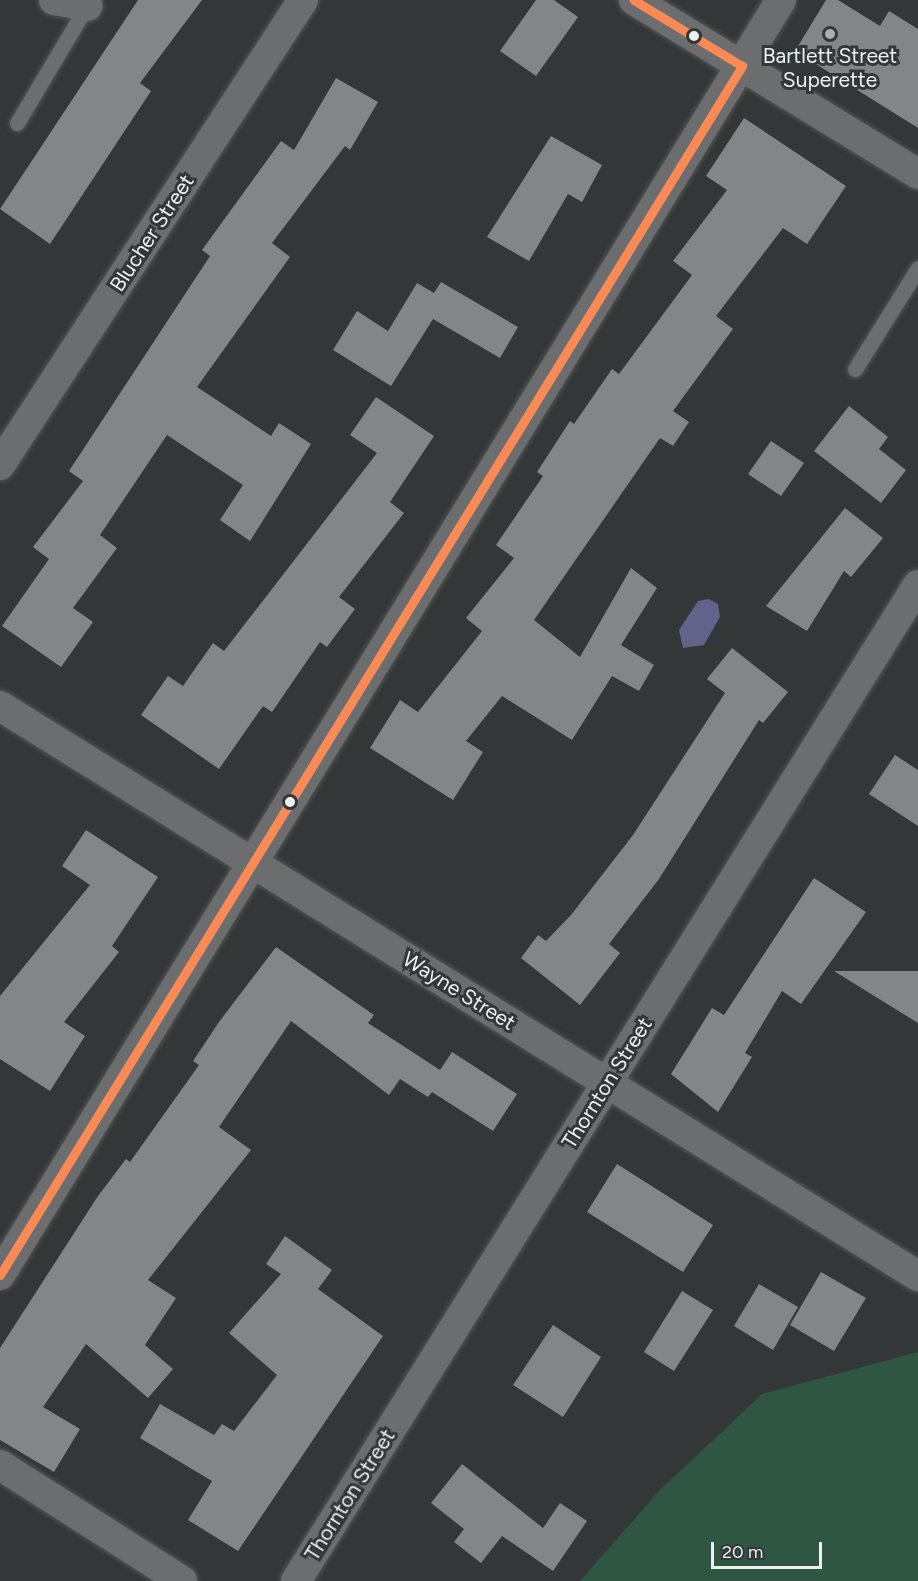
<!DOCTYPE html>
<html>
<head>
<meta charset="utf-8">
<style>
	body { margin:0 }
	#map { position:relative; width:918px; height:1581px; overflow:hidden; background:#343738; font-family:Figtree,sans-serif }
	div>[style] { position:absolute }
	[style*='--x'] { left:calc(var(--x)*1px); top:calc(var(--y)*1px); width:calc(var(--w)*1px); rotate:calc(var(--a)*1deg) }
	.green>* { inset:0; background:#2e5642 }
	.water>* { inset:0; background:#62638a }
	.building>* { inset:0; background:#838586 }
	.roads { filter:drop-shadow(0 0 2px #535556) drop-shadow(0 0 2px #535556) }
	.service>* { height:15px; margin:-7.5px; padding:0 7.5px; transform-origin:7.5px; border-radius:7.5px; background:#6b6d6e }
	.minor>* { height:30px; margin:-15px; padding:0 15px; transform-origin:15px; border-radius:15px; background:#6b6d6e }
	.bus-1>* { height:9px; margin:-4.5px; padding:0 4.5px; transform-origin:4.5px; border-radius:4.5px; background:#f98a56 }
	.dots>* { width:16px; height:16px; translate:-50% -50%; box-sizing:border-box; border:3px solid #32383a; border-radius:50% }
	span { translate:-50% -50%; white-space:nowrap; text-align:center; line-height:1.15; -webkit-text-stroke:6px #32383a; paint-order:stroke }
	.poi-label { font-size:21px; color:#edf0f1 }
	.street-label { font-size:21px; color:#edf0f1 }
	.scale { position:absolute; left:711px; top:1542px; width:111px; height:27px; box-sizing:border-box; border:3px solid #edf0f1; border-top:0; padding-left:8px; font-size:18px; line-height:21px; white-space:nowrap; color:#edf0f1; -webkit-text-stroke:4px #32383a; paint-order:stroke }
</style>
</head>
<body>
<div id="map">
	<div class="green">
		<div style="clip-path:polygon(918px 1352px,918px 1581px,580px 1581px,659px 1491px,762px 1394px)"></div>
	</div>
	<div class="water">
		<div style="clip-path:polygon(709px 599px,718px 604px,720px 617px,704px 645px,683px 648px,679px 630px,698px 601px)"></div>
	</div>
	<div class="building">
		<div style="clip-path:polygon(138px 0,202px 0,140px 83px,151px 91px,50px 244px,0 209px)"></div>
		<div style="clip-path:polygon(536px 0,554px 0,578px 17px,536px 76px,500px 51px)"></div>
		<div style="clip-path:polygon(826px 0,838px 0,880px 26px,889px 11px,918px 29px,918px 128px,795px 51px)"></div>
		<div style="clip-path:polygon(336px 78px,378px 102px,350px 150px,345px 146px,272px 243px,290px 257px,197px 387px,271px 436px,279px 423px,311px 444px,250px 541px,220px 520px,243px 485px,167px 435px,100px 535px,117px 548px,73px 608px,93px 622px,61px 667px,2px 626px,49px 559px,33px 547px,83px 481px,69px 471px,210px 256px,202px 250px,281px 141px,294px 150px)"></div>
		<div style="clip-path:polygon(744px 118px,846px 186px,807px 244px,783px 228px,716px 316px,733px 329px,673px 411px,689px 422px,673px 446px,660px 438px,534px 620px,580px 657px,631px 568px,657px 588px,621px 645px,654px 665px,639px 691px,612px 676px,572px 740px,502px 696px,466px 741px,483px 752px,453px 800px,370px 748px,400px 700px,418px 712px,482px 631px,466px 618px,514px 558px,496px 545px,543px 476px,537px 472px,570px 421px,574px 424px,612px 369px,619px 374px,692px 275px,673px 261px,727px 190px,706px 176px)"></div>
		<div style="clip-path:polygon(551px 136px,602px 165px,582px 202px,568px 194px,529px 261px,487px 237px)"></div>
		<div style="clip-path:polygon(441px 282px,518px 327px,500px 358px,433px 319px,391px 386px,333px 350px,357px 311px,388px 331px,417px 283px,434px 293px)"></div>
		<div style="clip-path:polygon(376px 397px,434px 436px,390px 502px,404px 513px,339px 597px,355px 609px,327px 647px,320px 642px,272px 712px,263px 706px,219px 769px,141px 715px,168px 676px,183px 686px,213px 643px,224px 651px,377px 453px,350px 435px)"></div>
		<div style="clip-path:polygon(849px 406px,888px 437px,879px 449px,906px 470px,881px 503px,814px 451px)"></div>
		<div style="clip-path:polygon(771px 441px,804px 463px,781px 496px,748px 474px)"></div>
		<div style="clip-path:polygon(845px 508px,883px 538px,851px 577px,844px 571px,807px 631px,766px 606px)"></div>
		<div style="clip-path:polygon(732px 648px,788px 692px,763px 723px,759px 720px,659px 879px,609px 944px,620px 953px,580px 1005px,521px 958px,538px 935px,546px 941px,571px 915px,633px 835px,725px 693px,707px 679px)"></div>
		<div style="clip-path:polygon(895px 755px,918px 770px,918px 826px,869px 794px)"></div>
		<div style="clip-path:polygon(86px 830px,158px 877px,112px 946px,119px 952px,64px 1022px,85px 1036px,50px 1091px,0 1059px,0 996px,90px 885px,62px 866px)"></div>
		<div style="clip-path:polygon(814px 878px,866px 912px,801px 1004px,782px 991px,745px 1053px,752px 1057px,718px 1112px,671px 1074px,712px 1008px,724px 1015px)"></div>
		<div style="clip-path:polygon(276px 947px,374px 1015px,368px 1023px,440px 1070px,452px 1052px,517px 1094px,493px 1131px,432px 1092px,428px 1097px,400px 1079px,389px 1095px,291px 1021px,219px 1127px,251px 1150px,148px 1280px,176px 1298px,145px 1345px,173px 1369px,148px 1398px,86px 1344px,43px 1407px,80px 1429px,54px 1472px,0 1440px,0 1348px,98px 1196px,126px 1159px,130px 1162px,199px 1065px,193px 1061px,219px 1022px)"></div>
		<div style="clip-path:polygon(834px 971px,918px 971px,918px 1023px,884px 1002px)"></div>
		<div style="clip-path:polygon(617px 1164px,713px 1225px,683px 1272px,587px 1212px)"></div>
		<div style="clip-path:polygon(285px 1236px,332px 1270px,318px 1289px,383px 1336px,238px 1551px,188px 1520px,212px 1481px,140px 1438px,160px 1404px,214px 1435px,222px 1424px,234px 1431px,277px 1375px,229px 1333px,281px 1274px,266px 1264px)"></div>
		<div style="clip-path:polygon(821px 1272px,866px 1298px,834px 1351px,790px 1325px)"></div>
		<div style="clip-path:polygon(759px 1284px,798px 1307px,773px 1350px,734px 1326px)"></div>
		<div style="clip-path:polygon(682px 1291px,713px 1310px,674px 1371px,644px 1352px)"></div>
		<div style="clip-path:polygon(553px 1325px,601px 1357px,563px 1417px,513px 1385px)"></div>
		<div style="clip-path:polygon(462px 1464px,543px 1528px,560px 1503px,587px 1521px,553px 1571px,502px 1536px,481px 1563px,454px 1542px,464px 1529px,431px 1503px)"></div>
	</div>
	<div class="roads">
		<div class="service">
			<div style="--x:17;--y:123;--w:141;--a:-59.2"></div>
			<div style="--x:855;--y:369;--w:119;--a:-58"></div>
		</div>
		<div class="minor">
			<div style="--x:54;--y:0;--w:34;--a:10"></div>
			<div style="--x:634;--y:0;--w:333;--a:31.5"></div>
			<div style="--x:0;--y:465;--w:555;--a:-56.91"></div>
			<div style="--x:0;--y:706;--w:1081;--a:31.84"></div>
			<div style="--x:0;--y:1275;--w:1495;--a:-58.51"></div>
			<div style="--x:0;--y:1465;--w:216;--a:32.5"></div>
			<div style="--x:296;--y:1581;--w:1174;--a:-58.02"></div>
		</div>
	</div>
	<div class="bus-1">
		<div style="--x:0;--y:1275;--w:1419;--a:-58.46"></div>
		<div style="--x:742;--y:66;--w:127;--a:-148.6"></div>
	</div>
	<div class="dots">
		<div style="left:830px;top:34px;background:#acafb0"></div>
		<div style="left:694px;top:36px;background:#edf0f1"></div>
		<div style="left:290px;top:802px;background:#edf0f1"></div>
	</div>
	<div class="poi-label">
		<span style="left:830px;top:68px">Bartlett Street<br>Superette</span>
	</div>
	<div class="street-label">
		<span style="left:152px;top:233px;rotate:-57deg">Blucher Street</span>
		<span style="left:459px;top:991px;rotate:32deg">Wayne Street</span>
		<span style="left:607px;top:1083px;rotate:-58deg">Thornton Street</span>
		<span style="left:350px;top:1495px;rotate:-58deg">Thornton Street</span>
	</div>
	<div class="scale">20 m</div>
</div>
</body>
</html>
